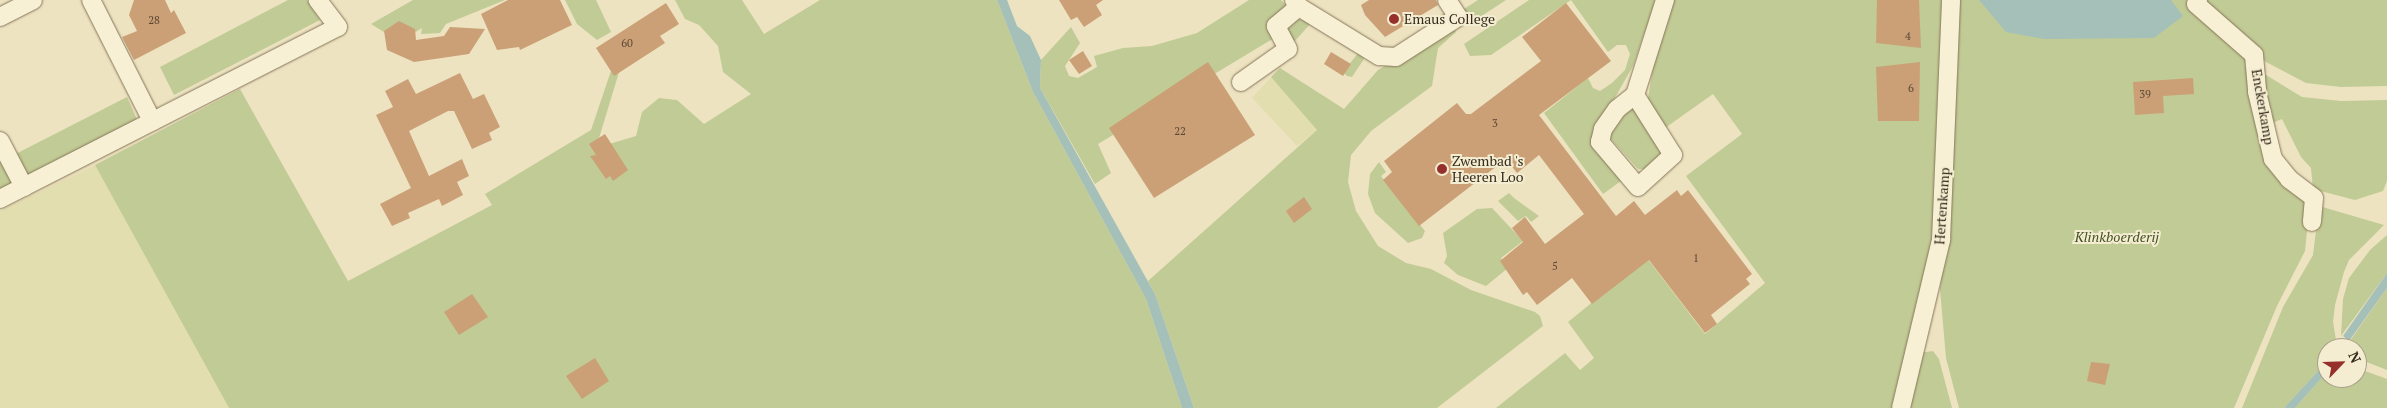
<!DOCTYPE html>
<html>
<head>
<meta charset="utf-8">
<style>
	body { margin:0 }
	#map { position:relative; width:2387px; height:408px; overflow:hidden; background:#ede3c1; font-family:"PT Serif",serif }
	div>[style] { position:absolute }
	[style*='--x'] { left:calc(var(--x)*1px); top:calc(var(--y)*1px); width:calc(var(--w)*1px); rotate:calc(var(--a)*1deg) }
	.farmland>* { inset:0; background:#e3deaf }
	.green>* { inset:0; background:#c1cb95 }
	.water>* { inset:0; background:#a4c0b9 }
	.building>* { inset:0; background:#cba077 }
	.roads { filter:drop-shadow(0 0 1px #867559) drop-shadow(0 0 1px #867559) }
	.minor>* { height:18px; margin:-9px; padding:0 9px; transform-origin:9px; border-radius:9px; background:#f8f0d4 }
	.dots>* { width:14px; height:14px; translate:-50% -50%; box-sizing:border-box; border:2px solid #f5edd1; border-radius:50% }
	span { translate:-50% -50%; white-space:nowrap; text-align:center; line-height:1.15; -webkit-text-stroke:4px #f5edd1; paint-order:stroke }
	.number-label { font-size:11px; color:#5b4834 }
	.number-label span { -webkit-text-stroke-width:0 }
	.poi-label { font-size:14px; color:#362b1d }
	.left { translate:0 -50%; text-align:left }
	.street-label { font-size:14px; color:#362b1d }
	.park-label { font-size:14px; color:#435224; font-style:italic }
	.north { position:absolute; left:2317px; top:338px; width:50px; height:50px; box-sizing:border-box; background:#f5edd1; border:1px solid #a99f89; border-radius:50%; rotate:66deg; font-size:14px; font-weight:700; line-height:20px; text-align:center; color:#362b1d }
	.north::after { content:''; display:block; margin:auto; width:18px; height:22px; background:#95312a; clip-path:polygon(50% 0,100% 100%,50% 72%,0 100%) }
</style>
</head>
<body>
<div id="map">
	<div class="farmland">
		<div style="clip-path:polygon(1271px 77px,1317px 130px,1297px 146px,1252px 98px)"></div>
		<div style="clip-path:polygon(95px 165px,161px 284px,229px 408px,0 408px,0 211px)"></div>
	</div>
	<div class="green">
		<div style="clip-path:polygon(288px 0,307px 0,320px 20px,174px 95px,160px 67px)"></div>
		<div style="clip-path:polygon(413px 0,505px 0,446px 24px,440px 33px,421px 34px,422px 28px,400px 42px,371px 24px)"></div>
		<div style="clip-path:polygon(565px 0,596px 0,611px 32px,597px 40px,577px 24px)"></div>
		<div style="clip-path:polygon(675px 0,742px 0,764px 34px,820px 0,997px 0,1033px 92px,1146px 299px,1182px 408px,229px 408px,95px 165px,240px 89px,348px 281px,492px 205px,485px 194px,591px 130px,613px 65px,623px 59px,596px 148px,636px 136px,642px 112px,659px 98px,677px 100px,704px 124px,751px 94px,723px 72px,718px 46px,699px 25px,685px 19px)"></div>
		<div style="clip-path:polygon(1249px 0,1281px 0,1284px 3px,1287px 9px,1274px 38px,1098px 144px,1111px 173px,1095px 184px,1040px 88px,1041px 60px,1071px 27px,1080px 43px,1065px 66px,1069px 76px,1078px 78px,1097px 67px,1094px 56px,1123px 48px,1152px 46px,1197px 33px)"></div>
		<div style="clip-path:polygon(1478px 0,1506px 0,1468px 25px,1461px 11px)"></div>
		<div style="clip-path:polygon(1529px 0,1656px 0,1633px 66px,1592px 138px,1621px 181px,1603px 194px,1544px 113px,1588px 78px,1593px 88px,1600px 91px,1612px 83px,1625px 70px,1630px 54px,1626px 45px,1617px 45px,1608px 52px,1571px 0,1491px 55px,1470px 56px,1464px 44px)"></div>
		<div style="clip-path:polygon(1674px 0,1945px 0,1935px 252px,1896px 408px,1496px 408px,1565px 353px,1580px 370px,1594px 358px,1568px 322px,1647px 258px,1705px 334px,1765px 283px,1686px 176px,1742px 134px,1713px 94px,1665px 128px,1648px 98px,1653px 68px)"></div>
		<div style="clip-path:polygon(1959px 0,2196px 0,2249px 60px,2259px 134px,2310px 202px,2305px 251px,2277px 306px,2234px 408px,1959px 408px,1946px 358px,1940px 289px,1953px 164px)"></div>
		<div style="clip-path:polygon(2205px 0,2387px 0,2387px 86px,2341px 87px,2306px 83px,2266px 62px)"></div>
		<div style="clip-path:polygon(1306px 19px,1312px 22px,1294px 42px,1284px 32px,1296px 20px)"></div>
		<div style="clip-path:polygon(1454px 26px,1456px 32px,1438px 48px,1432px 86px,1371px 131px,1351px 155px,1348px 182px,1356px 211px,1378px 246px,1406px 263px,1431px 269px,1471px 290px,1535px 312px,1540px 316px,1543px 326px,1437px 408px,1194px 408px,1155px 294px,1148px 281px,1317px 130px,1271px 77px,1280px 68px,1344px 109px,1378px 70px)"></div>
		<div style="clip-path:polygon(1359px 52px,1364px 59px,1352px 77px,1347px 76px,1343px 72px)"></div>
		<div style="clip-path:polygon(2258px 70px,2302px 97px,2341px 101px,2387px 100px,2387px 181px,2383px 191px,2355px 200px,2313px 189px,2311px 168px,2301px 157px,2282px 119px,2268px 125px)"></div>
		<div style="clip-path:polygon(127px 97px,139px 124px,0 192px,0 162px)"></div>
		<div style="clip-path:polygon(1636px 106px,1661px 153px,1645px 169px,1638px 169px,1611px 139px,1610px 130px,1621px 113px)"></div>
		<div style="clip-path:polygon(1379px 162px,1386px 172px,1381px 176px,1425px 231px,1422px 238px,1408px 243px,1375px 213px,1368px 194px,1370px 174px)"></div>
		<div style="clip-path:polygon(1509px 193px,1514px 198px,1539px 216px,1531px 222px,1526px 216px,1518px 221px,1498px 201px)"></div>
		<div style="clip-path:polygon(2319px 206px,2384px 225px,2349px 260px,2344px 272px,2335px 305px,2333px 322px,2337px 346px,2327px 348px,2327px 361px,2284px 408px,2242px 408px,2283px 307px,2313px 255px)"></div>
		<div style="clip-path:polygon(1492px 208px,1523px 241px,1501px 258px,1508px 268px,1486px 286px,1458px 275px,1444px 263px,1447px 256px,1443px 233px,1477px 209px)"></div>
		<div style="clip-path:polygon(2387px 235px,2387px 273px,2341px 336px,2343px 299px,2349px 278px,2370px 250px)"></div>
		<div style="clip-path:polygon(2387px 288px,2387px 370px,2359px 359px,2357px 348px,2347px 345px)"></div>
		<div style="clip-path:polygon(1933px 351px,1939px 359px,1952px 408px,1909px 408px,1918px 353px)"></div>
		<div style="clip-path:polygon(2357px 368px,2387px 379px,2387px 408px,2295px 408px,2327px 372px,2327px 378px,2357px 378px)"></div>
	</div>
	<div class="water">
		<div style="clip-path:polygon(997px 0,1007px 0,1017px 26px,1030px 36px,1041px 60px,1040px 88px,1155px 294px,1194px 408px,1182px 408px,1146px 299px,1033px 92px)"></div>
		<div style="clip-path:polygon(1979px 0,2171px 0,2183px 16px,2154px 38px,2044px 39px,2006px 32px)"></div>
		<div style="clip-path:polygon(2387px 273px,2387px 288px,2349px 341px,2343px 336px)"></div>
		<div style="clip-path:polygon(2327px 361px,2327px 372px,2295px 408px,2284px 408px)"></div>
	</div>
	<div class="building">
		<div style="clip-path:polygon(134px 0,165px 0,171px 13px,174px 10px,186px 33px,134px 60px,122px 37px,137px 31px,129px 15px)"></div>
		<div style="clip-path:polygon(508px 0,560px 0,572px 25px,520px 50px,519px 47px,497px 50px,481px 14px)"></div>
		<div style="clip-path:polygon(1059px 0,1103px 0,1096px 5px,1102px 15px,1084px 27px,1077px 17px,1071px 20px)"></div>
		<div style="clip-path:polygon(1369px 0,1436px 0,1438px 5px,1385px 37px,1365px 15px,1361px 5px)"></div>
		<div style="clip-path:polygon(1877px 0,1919px 0,1921px 48px,1876px 43px)"></div>
		<div style="clip-path:polygon(666px 3px,679px 24px,660px 36px,665px 43px,614px 76px,596px 48px)"></div>
		<div style="clip-path:polygon(1566px 3px,1611px 61px,1539px 115px,1616px 216px,1634px 201px,1645px 215px,1677px 190px,1681px 196px,1688px 190px,1752px 274px,1746px 279px,1750px 284px,1711px 315px,1717px 324px,1705px 333px,1649px 260px,1592px 304px,1572px 278px,1537px 305px,1527px 292px,1523px 295px,1500px 261px,1523px 242px,1512px 228px,1525px 217px,1545px 244px,1584px 214px,1539px 155px,1517px 173px,1506px 159px,1419px 226px,1383px 180px,1392px 172px,1384px 161px,1457px 103px,1466px 114px,1471px 114px,1541px 61px,1522px 37px)"></div>
		<div style="clip-path:polygon(399px 21px,415px 29px,416px 40px,444px 36px,450px 27px,485px 29px,469px 54px,414px 62px,387px 50px,384px 31px)"></div>
		<div style="clip-path:polygon(1083px 51px,1092px 66px,1079px 74px,1069px 60px)"></div>
		<div style="clip-path:polygon(1331px 52px,1351px 64px,1343px 76px,1324px 64px)"></div>
		<div style="clip-path:polygon(1208px 62px,1255px 135px,1154px 198px,1109px 128px)"></div>
		<div style="clip-path:polygon(1920px 62px,1919px 121px,1878px 121px,1876px 67px)"></div>
		<div style="clip-path:polygon(460px 73px,473px 99px,484px 94px,500px 127px,489px 133px,492px 140px,472px 149px,454px 111px,448px 111px,409px 131px,429px 176px,462px 159px,469px 176px,457px 182px,463px 195px,442px 206px,439px 199px,408px 213px,410px 218px,392px 226px,380px 204px,411px 188px,376px 115px,393px 107px,385px 91px,408px 79px,416px 94px)"></div>
		<div style="clip-path:polygon(2193px 78px,2194px 94px,2163px 96px,2164px 113px,2135px 115px,2133px 82px)"></div>
		<div style="clip-path:polygon(605px 134px,628px 170px,613px 181px,610px 176px,606px 179px,590px 156px,596px 155px,589px 144px)"></div>
		<div style="clip-path:polygon(1304px 197px,1312px 209px,1294px 223px,1286px 211px)"></div>
		<div style="clip-path:polygon(472px 294px,488px 317px,459px 335px,444px 312px)"></div>
		<div style="clip-path:polygon(595px 358px,609px 381px,582px 399px,566px 376px)"></div>
		<div style="clip-path:polygon(2091px 362px,2110px 364px,2105px 385px,2087px 381px)"></div>
	</div>
	<div class="roads">
		<div class="minor">
			<div style="--x:91;--y:0;--w:136;--a:63.2"></div>
			<div style="--x:1294;--y:0;--w:9;--a:54"></div>
			<div style="--x:1299;--y:7;--w:94;--a:31.5"></div>
			<div style="--x:1379;--y:56;--w:17;--a:3"></div>
			<div style="--x:1396;--y:57;--w:74;--a:-32.8"></div>
			<div style="--x:1458;--y:17;--w:20;--a:-123"></div>
			<div style="--x:2198;--y:0;--w:4;--a:117"></div>
			<div style="--x:2196;--y:4;--w:77;--a:41.3"></div>
			<div style="--x:2254;--y:55;--w:37;--a:85"></div>
			<div style="--x:2257;--y:92;--w:69;--a:76.6"></div>
			<div style="--x:2273;--y:159;--w:26;--a:51"></div>
			<div style="--x:2289;--y:179;--w:31;--a:37"></div>
			<div style="--x:2314;--y:198;--w:24;--a:95"></div>
			<div style="--x:0;--y:17;--w:37;--a:-27"></div>
			<div style="--x:1241;--y:82;--w:57;--a:-35.1"></div>
			<div style="--x:1288;--y:49;--w:26;--a:-118"></div>
			<div style="--x:1276;--y:26;--w:30;--a:-40"></div>
			<div style="--x:1635;--y:95;--w:71;--a:57.7"></div>
			<div style="--x:1673;--y:155;--w:47;--a:137.6"></div>
			<div style="--x:1638;--y:187;--w:59;--a:-130.2"></div>
			<div style="--x:1600;--y:142;--w:13;--a:-77"></div>
			<div style="--x:1603;--y:129;--w:24;--a:-55"></div>
			<div style="--x:1617;--y:109;--w:23;--a:-38"></div>
			<div style="--x:1635;--y:95;--w:100;--a:-72.5"></div>
			<div style="--x:0;--y:141;--w:52;--a:62.4"></div>
			<div style="--x:0;--y:199;--w:379;--a:-27"></div>
			<div style="--x:338;--y:27;--w:34;--a:-127"></div>
			<div style="--x:1901;--y:408;--w:173;--a:-76.6"></div>
			<div style="--x:1941;--y:240;--w:240;--a:-87.6"></div>
		</div>
	</div>
	<div class="dots">
		<div style="left:1394px;top:19px;background:#95312a"></div>
		<div style="left:1442px;top:169px;background:#95312a"></div>
	</div>
	<div class="number-label">
		<span style="left:154px;top:20px">28</span>
		<span style="left:1908px;top:36px">4</span>
		<span style="left:627px;top:43px">60</span>
		<span style="left:1911px;top:88px">6</span>
		<span style="left:2145px;top:94px">39</span>
		<span style="left:1495px;top:123px">3</span>
		<span style="left:1180px;top:131px">22</span>
		<span style="left:1696px;top:258px">1</span>
		<span style="left:1555px;top:266px">5</span>
	</div>
	<div class="poi-label">
		<span class="left" style="left:1404px;top:19px">Emaus College</span>
		<span class="left" style="left:1452px;top:169px">Zwembad 's<br>Heeren Loo</span>
	</div>
	<div class="street-label">
		<span style="left:2263px;top:107px;rotate:80deg">Enckerkamp</span>
		<span style="left:1942px;top:206px;rotate:-86deg">Hertenkamp</span>
	</div>
	<div class="park-label">
		<span style="left:2117px;top:237px">Klinkboerderij</span>
	</div>
	<div class="north">N</div>
</div>
</body>
</html>
